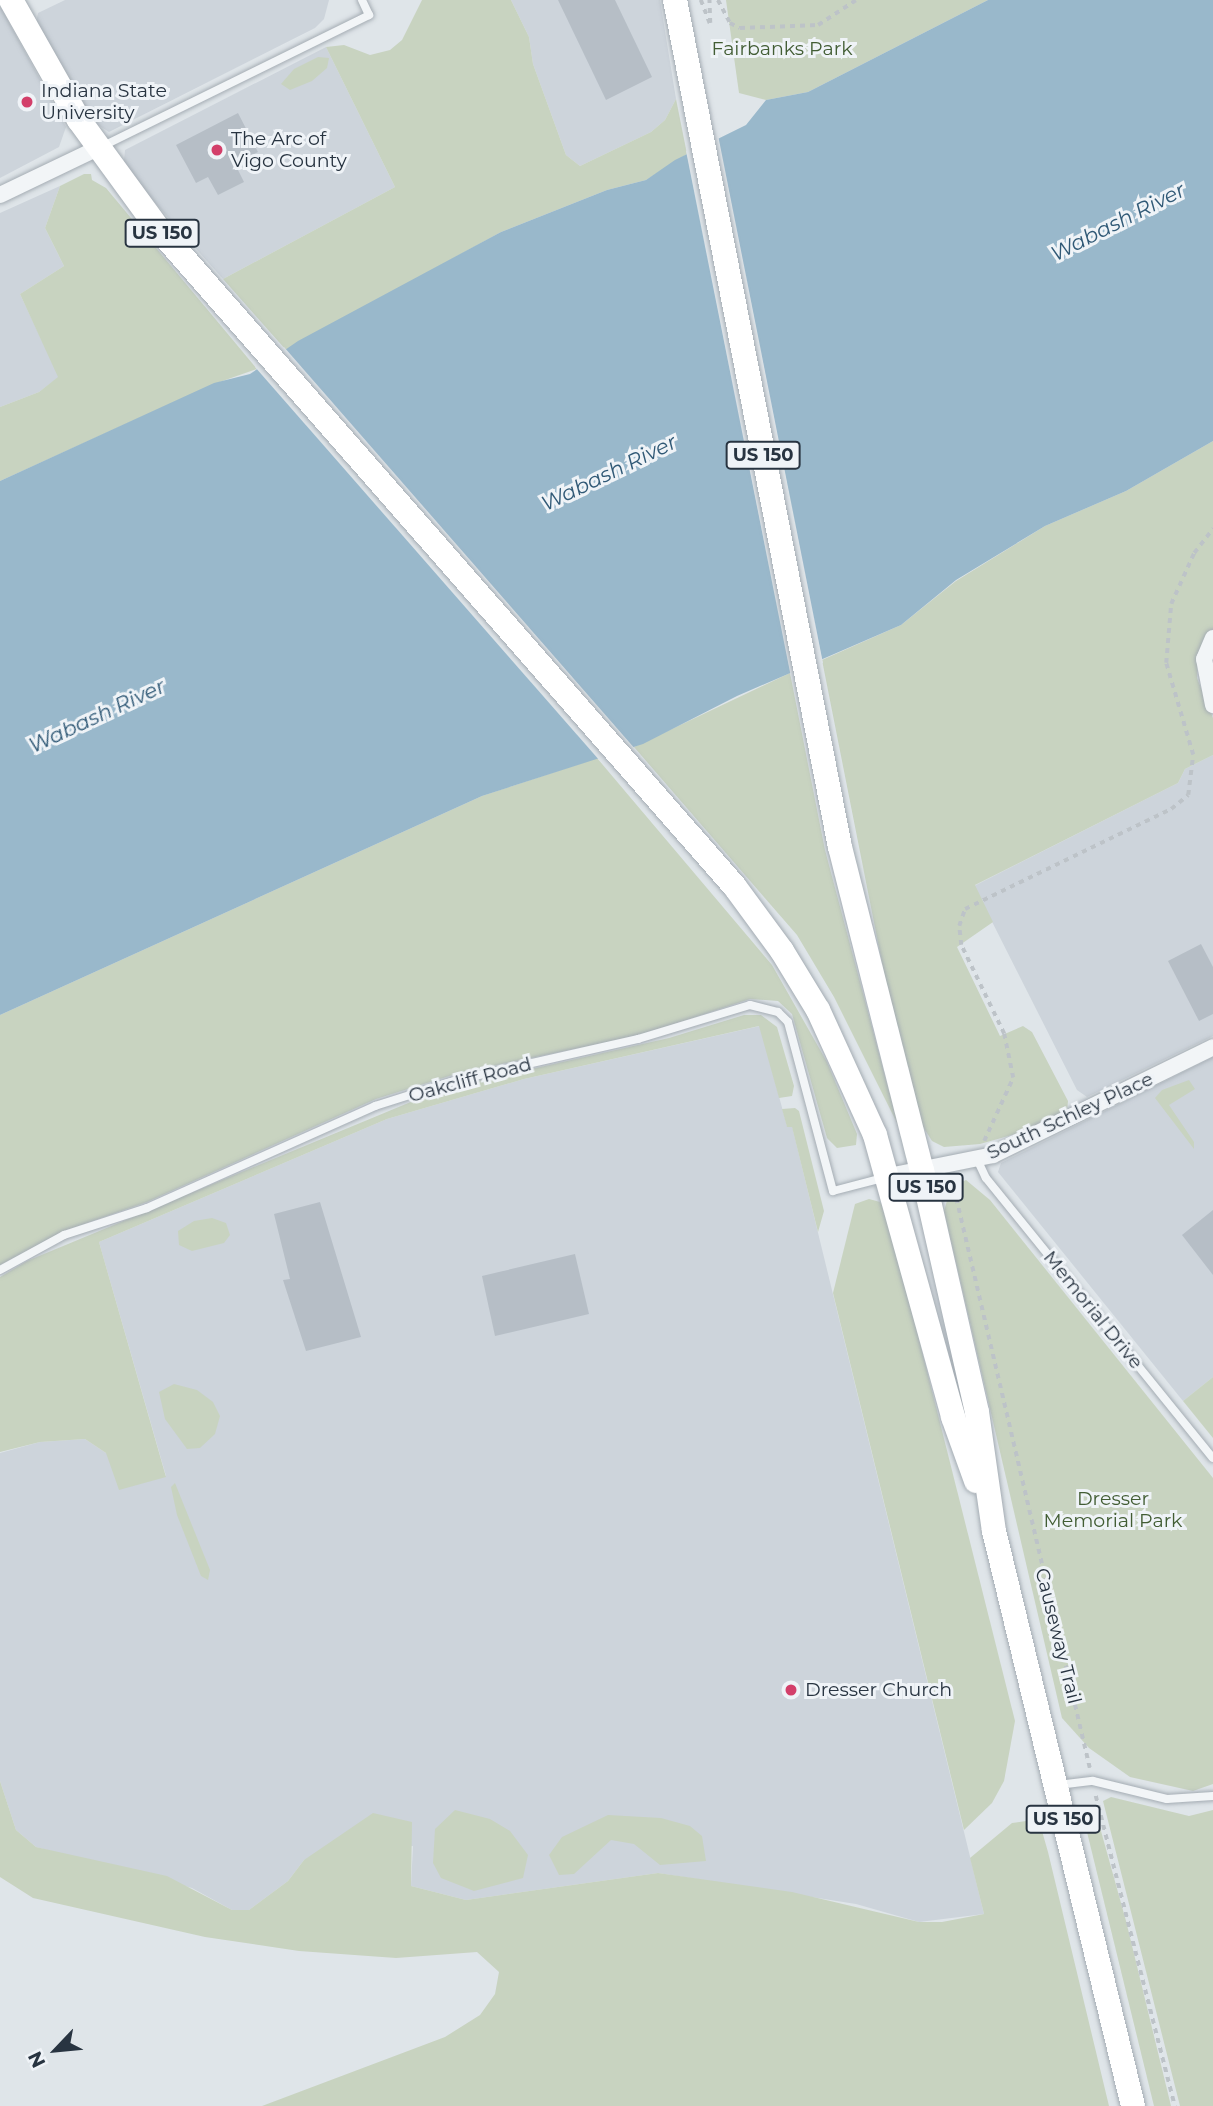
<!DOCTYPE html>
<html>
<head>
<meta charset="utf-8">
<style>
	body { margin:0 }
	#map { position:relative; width:1213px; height:2106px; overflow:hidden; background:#dfe5e9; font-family:Montserrat,sans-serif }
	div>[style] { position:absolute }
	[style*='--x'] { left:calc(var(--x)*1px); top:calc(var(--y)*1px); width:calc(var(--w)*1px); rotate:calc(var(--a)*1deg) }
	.built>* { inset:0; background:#cdd4db }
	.green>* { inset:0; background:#c8d3c0 }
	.water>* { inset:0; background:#99b8cb }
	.pier>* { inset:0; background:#dfe5e9 }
	.building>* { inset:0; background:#b6bec6 }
	.path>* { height:3.5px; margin-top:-1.75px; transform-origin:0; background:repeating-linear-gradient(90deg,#bdc3c8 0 5px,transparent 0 10px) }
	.roads { filter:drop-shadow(0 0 2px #a4acb3) drop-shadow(0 0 2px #a4acb3) }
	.service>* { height:8px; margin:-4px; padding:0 4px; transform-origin:4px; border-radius:4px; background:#f2f5f7 }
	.minor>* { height:16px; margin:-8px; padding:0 8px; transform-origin:8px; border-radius:8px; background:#f2f5f7 }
	.primary>* { height:24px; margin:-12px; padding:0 12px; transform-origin:12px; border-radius:12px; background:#fff }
	.dots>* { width:19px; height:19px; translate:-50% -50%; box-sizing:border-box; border:4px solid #eff3f7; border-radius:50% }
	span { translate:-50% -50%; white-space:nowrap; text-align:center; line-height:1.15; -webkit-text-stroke:6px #eff3f7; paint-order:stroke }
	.shield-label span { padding:2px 5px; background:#eff3f7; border:2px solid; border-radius:5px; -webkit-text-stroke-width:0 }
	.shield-label { font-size:18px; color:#283441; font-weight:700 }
	.park-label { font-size:19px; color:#425d34 }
	.poi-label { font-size:19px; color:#283441 }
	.left { translate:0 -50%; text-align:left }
	.street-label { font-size:19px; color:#283441 }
	.water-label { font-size:21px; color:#305976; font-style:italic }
	.north { position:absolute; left:21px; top:2015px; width:70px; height:70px; -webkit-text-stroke:5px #eff3f7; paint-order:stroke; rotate:244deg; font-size:19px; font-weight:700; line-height:28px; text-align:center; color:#283441 }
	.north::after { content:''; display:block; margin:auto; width:24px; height:32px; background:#283441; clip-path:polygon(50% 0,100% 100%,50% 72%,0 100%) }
</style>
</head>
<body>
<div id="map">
	<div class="built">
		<div style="clip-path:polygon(65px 0,329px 0,324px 19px,315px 28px,109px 132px,95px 123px,36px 23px,38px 13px)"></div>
		<div style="clip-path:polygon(511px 0,660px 0,676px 99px,665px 120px,651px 132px,580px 166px,566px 155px,533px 64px,529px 37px)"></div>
		<div style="clip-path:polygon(0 6px,66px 127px,59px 147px,0 178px)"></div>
		<div style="clip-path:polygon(326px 47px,395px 187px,223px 279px,132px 177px,124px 161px,125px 150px)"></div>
		<div style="clip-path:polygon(60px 186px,45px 228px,64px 266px,20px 294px,59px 377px,39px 392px,0 407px,0 213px)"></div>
		<div style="clip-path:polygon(1213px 755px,1213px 1036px,1087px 1097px,1077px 1090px,974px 886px,1178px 783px,1185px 769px)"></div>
		<div style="clip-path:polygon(760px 1026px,787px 1126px,792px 1126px,984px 1914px,919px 1922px,856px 1904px,658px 1873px,466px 1900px,411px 1886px,413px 1846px,304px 1860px,288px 1881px,249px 1910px,232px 1910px,192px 1888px,36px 1847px,16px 1830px,0 1781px,0 1453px,40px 1442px,85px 1439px,106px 1453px,166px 1476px,99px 1242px,387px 1119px,524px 1079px)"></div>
		<div style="clip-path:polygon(1213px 1057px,1213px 1377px,1183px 1401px,998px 1172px,1001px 1163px)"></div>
	</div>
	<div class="green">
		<div style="clip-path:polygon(422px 0,511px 0,529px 37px,533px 64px,566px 155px,580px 166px,651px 132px,665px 120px,676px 99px,687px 154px,646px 180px,607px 190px,501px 232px,286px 350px,223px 279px,395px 187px,326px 47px,344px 45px,370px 55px,390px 50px,402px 40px)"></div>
		<div style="clip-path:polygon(726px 0,988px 0,808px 92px,766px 100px,739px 93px)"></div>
		<div style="clip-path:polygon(318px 57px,329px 58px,327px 68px,312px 81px,290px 90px,281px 84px,294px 69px)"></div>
		<div style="clip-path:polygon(84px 174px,91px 174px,92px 180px,106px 188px,257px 369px,214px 384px,0 481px,0 407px,39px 392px,58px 377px,20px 294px,64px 266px,45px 228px,60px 186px)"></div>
		<div style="clip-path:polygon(1213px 441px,1213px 629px,1198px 655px,1197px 678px,1213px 718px,1213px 755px,1185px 769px,1178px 783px,975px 885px,993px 922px,957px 947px,1000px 1036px,1023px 1026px,1032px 1032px,1068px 1101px,1067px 1111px,1026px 1131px,980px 1144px,944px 1147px,932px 1141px,922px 1125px,887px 988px,822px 660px,901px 625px,956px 581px,1045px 526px,1126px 491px)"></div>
		<div style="clip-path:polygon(790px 673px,825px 850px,898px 1125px,834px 997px,797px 935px,634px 747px)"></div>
		<div style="clip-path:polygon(597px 758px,772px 965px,827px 1062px,857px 1134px,856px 1145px,837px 1148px,827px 1138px,792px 1014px,778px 1001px,750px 999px,641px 1035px,459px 1073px,376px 1099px,147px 1202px,64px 1231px,0 1265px,0 1015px,482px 796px)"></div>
		<div style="clip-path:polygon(744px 1015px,761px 1015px,777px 1027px,794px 1086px,792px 1096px,779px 1098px,759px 1026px,524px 1079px,387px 1119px,99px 1242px,166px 1477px,119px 1490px,106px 1453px,85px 1439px,40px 1442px,0 1452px,0 1277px,27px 1261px,442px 1089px,669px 1038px)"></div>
		<div style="clip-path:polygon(1189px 1080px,1195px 1089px,1169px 1105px,1194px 1142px,1194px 1149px,1155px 1098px,1162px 1090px)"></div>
		<div style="clip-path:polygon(795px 1108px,799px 1111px,824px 1211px,818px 1232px,792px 1127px,787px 1127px,782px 1109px)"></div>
		<div style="clip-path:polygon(966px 1180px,990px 1200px,1213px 1478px,1213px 1784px,1193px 1791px,1130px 1777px,1089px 1748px,1062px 1718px,944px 1211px,951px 1187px)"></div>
		<div style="clip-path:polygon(869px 1199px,880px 1202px,887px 1212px,1015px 1721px,1004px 1781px,992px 1803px,964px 1830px,833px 1293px,855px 1204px)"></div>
		<div style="clip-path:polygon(212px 1218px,226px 1223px,230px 1235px,224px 1243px,192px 1251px,179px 1245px,178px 1231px,194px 1221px)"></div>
		<div style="clip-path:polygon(1213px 1377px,1213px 1438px,1183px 1401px)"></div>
		<div style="clip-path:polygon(174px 1384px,197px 1390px,213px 1402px,220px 1416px,215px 1434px,200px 1448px,187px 1449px,165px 1419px,159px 1392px)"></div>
		<div style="clip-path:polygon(175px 1483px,210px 1570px,208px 1580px,201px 1576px,177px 1515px,171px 1487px)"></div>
		<div style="clip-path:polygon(0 1781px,16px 1830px,36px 1847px,167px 1876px,232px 1910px,249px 1910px,288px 1881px,304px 1860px,373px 1813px,412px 1822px,411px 1886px,466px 1900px,658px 1873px,792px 1892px,919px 1922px,942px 1922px,984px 1914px,970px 1858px,1012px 1823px,1026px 1821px,1042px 1831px,1048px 1852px,1109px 2106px,262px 2106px,445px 2037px,480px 2015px,495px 1994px,499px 1972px,477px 1952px,396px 1958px,299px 1951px,205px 1937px,33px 1898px,0 1877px)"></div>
		<div style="clip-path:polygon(1111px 1797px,1189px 1816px,1213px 1810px,1213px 2106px,1180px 2106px,1103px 1801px)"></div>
		<div style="clip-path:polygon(1094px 1806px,1126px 1921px,1171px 2106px,1154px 2106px,1086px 1828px)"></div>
		<div style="clip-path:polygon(455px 1810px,490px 1819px,510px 1831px,528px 1855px,523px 1878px,474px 1891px,441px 1878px,433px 1863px,435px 1829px)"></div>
		<div style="clip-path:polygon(608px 1815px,661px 1818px,690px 1826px,702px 1836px,706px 1861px,660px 1865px,634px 1844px,611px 1840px,574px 1874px,559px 1875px,549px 1855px,562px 1837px)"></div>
	</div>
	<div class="water">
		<div style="clip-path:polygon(988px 0,1213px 0,1213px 441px,1126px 491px,1045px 526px,956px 580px,901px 625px,737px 696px,643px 744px,482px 796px,0 1015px,0 481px,214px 383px,250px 374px,298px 341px,501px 232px,607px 190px,646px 180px,675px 160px,746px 125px,766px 100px,808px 92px)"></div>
	</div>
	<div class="pier">
		<div style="clip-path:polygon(718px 135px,823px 663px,791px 677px,686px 151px)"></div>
		<div style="clip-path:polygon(284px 347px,636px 750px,600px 761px,255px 367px)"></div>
	</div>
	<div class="building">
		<div style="clip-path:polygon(558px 0,615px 0,652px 77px,606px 100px)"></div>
		<div style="clip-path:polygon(238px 113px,258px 152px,235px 164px,244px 182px,218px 195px,208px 177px,196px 183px,176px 145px)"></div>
		<div style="clip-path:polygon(1201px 944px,1213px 967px,1213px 1014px,1199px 1021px,1168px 961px)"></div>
		<div style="clip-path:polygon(320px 1202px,361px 1337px,306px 1351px,283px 1280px,290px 1279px,274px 1214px)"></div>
		<div style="clip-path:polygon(1213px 1210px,1213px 1275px,1182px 1235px)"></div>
		<div style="clip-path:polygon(575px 1254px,589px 1314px,495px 1336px,482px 1276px)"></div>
	</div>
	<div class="path">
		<div style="--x:701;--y:0;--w:25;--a:69"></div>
		<div style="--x:710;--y:23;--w:23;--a:-92"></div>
		<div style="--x:718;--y:0;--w:26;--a:62"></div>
		<div style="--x:730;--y:23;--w:11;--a:27"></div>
		<div style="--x:740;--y:28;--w:78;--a:-2.2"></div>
		<div style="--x:818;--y:25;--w:45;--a:-33.3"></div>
		<div style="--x:984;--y:1141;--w:69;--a:-65.3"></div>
		<div style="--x:1013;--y:1078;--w:45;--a:-101.6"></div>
		<div style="--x:1004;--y:1034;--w:99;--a:-115.8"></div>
		<div style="--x:961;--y:945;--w:19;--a:-96"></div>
		<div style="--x:959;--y:926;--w:18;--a:-71"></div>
		<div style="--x:965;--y:909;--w:229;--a:-25.9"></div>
		<div style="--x:1171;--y:809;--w:22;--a:-39"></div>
		<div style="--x:1188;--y:795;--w:40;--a:-82.9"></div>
		<div style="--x:1193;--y:755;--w:96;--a:-106.4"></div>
		<div style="--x:1166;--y:663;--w:59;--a:-85.2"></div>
		<div style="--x:1171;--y:604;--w:56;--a:-65.7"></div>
		<div style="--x:1194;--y:553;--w:31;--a:-52"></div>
		<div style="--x:952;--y:1179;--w:605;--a:76.81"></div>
		<div style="--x:1096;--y:1796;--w:320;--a:75.7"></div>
	</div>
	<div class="roads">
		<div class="service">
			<div style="--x:101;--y:147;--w:299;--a:-26.2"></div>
			<div style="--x:369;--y:15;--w:17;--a:-115"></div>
			<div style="--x:977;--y:1159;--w:21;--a:65"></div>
			<div style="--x:986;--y:1178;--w:360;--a:51"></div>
			<div style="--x:0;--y:1270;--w:73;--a:-28.7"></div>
			<div style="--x:64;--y:1235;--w:87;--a:-18"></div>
			<div style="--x:147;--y:1208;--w:250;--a:-24.1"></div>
			<div style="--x:375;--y:1106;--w:86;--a:-17.6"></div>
			<div style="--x:457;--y:1080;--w:186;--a:-12.8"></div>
			<div style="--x:638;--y:1039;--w:117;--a:-16.9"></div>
			<div style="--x:750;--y:1005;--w:29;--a:14"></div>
			<div style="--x:778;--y:1012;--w:14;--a:45"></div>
			<div style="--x:788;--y:1022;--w:175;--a:75.1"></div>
			<div style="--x:833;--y:1191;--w:52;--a:-14.6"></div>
			<div style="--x:1058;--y:1785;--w:35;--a:-7"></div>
			<div style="--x:1093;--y:1781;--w:76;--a:13.7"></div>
			<div style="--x:1167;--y:1799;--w:46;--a:-3.7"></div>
		</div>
		<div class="minor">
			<div style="--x:0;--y:195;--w:109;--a:-25.6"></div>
			<div style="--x:1213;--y:638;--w:23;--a:113"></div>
			<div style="--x:1204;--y:659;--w:47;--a:78.9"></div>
			<div style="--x:889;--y:1176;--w:106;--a:-11.4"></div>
			<div style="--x:993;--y:1155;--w:245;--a:-26.1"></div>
		</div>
		<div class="primary">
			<div style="--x:11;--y:0;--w:138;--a:60.5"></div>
			<div style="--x:79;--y:120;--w:137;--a:53.9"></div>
			<div style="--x:160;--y:231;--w:872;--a:48.76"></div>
			<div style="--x:735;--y:887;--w:79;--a:53.7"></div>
			<div style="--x:782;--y:951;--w:69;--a:58.6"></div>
			<div style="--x:818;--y:1010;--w:137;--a:65.5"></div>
			<div style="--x:875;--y:1135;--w:293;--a:74.5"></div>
			<div style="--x:953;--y:1417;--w:68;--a:70.2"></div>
			<div style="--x:675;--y:0;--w:863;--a:78.98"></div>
			<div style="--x:840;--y:847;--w:333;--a:75.8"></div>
			<div style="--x:922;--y:1170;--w:248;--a:77.2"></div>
			<div style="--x:977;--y:1412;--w:120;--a:81.9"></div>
			<div style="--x:994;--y:1531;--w:592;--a:76.41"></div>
		</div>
	</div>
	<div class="dots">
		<div style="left:27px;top:102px;background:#d33f6a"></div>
		<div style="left:217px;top:150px;background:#d33f6a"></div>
		<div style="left:791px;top:1690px;background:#d33f6a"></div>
	</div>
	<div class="shield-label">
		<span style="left:162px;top:233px">US 150</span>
		<span style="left:763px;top:455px">US 150</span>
		<span style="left:926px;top:1187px">US 150</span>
		<span style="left:1063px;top:1819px">US 150</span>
	</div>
	<div class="park-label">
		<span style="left:782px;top:49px">Fairbanks Park</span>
		<span style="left:1113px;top:1510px">Dresser<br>Memorial Park</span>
	</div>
	<div class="poi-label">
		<span class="left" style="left:41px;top:102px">Indiana State<br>University</span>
		<span class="left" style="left:231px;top:150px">The Arc of<br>Vigo County</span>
		<span class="left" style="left:805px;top:1690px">Dresser Church</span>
	</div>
	<div class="street-label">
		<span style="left:470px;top:1080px;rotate:-15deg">Oakcliff Road</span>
		<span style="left:1070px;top:1116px;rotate:-25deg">South Schley Place</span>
		<span style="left:1093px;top:1310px;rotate:51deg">Memorial Drive</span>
		<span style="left:1058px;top:1636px;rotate:76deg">Causeway Trail</span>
	</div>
	<div class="water-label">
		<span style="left:1118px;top:222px;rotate:-27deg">Wabash River</span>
		<span style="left:609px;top:473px;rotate:-26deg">Wabash River</span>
		<span style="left:97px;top:716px;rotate:-25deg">Wabash River</span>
	</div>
	<div class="north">N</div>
</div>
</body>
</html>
